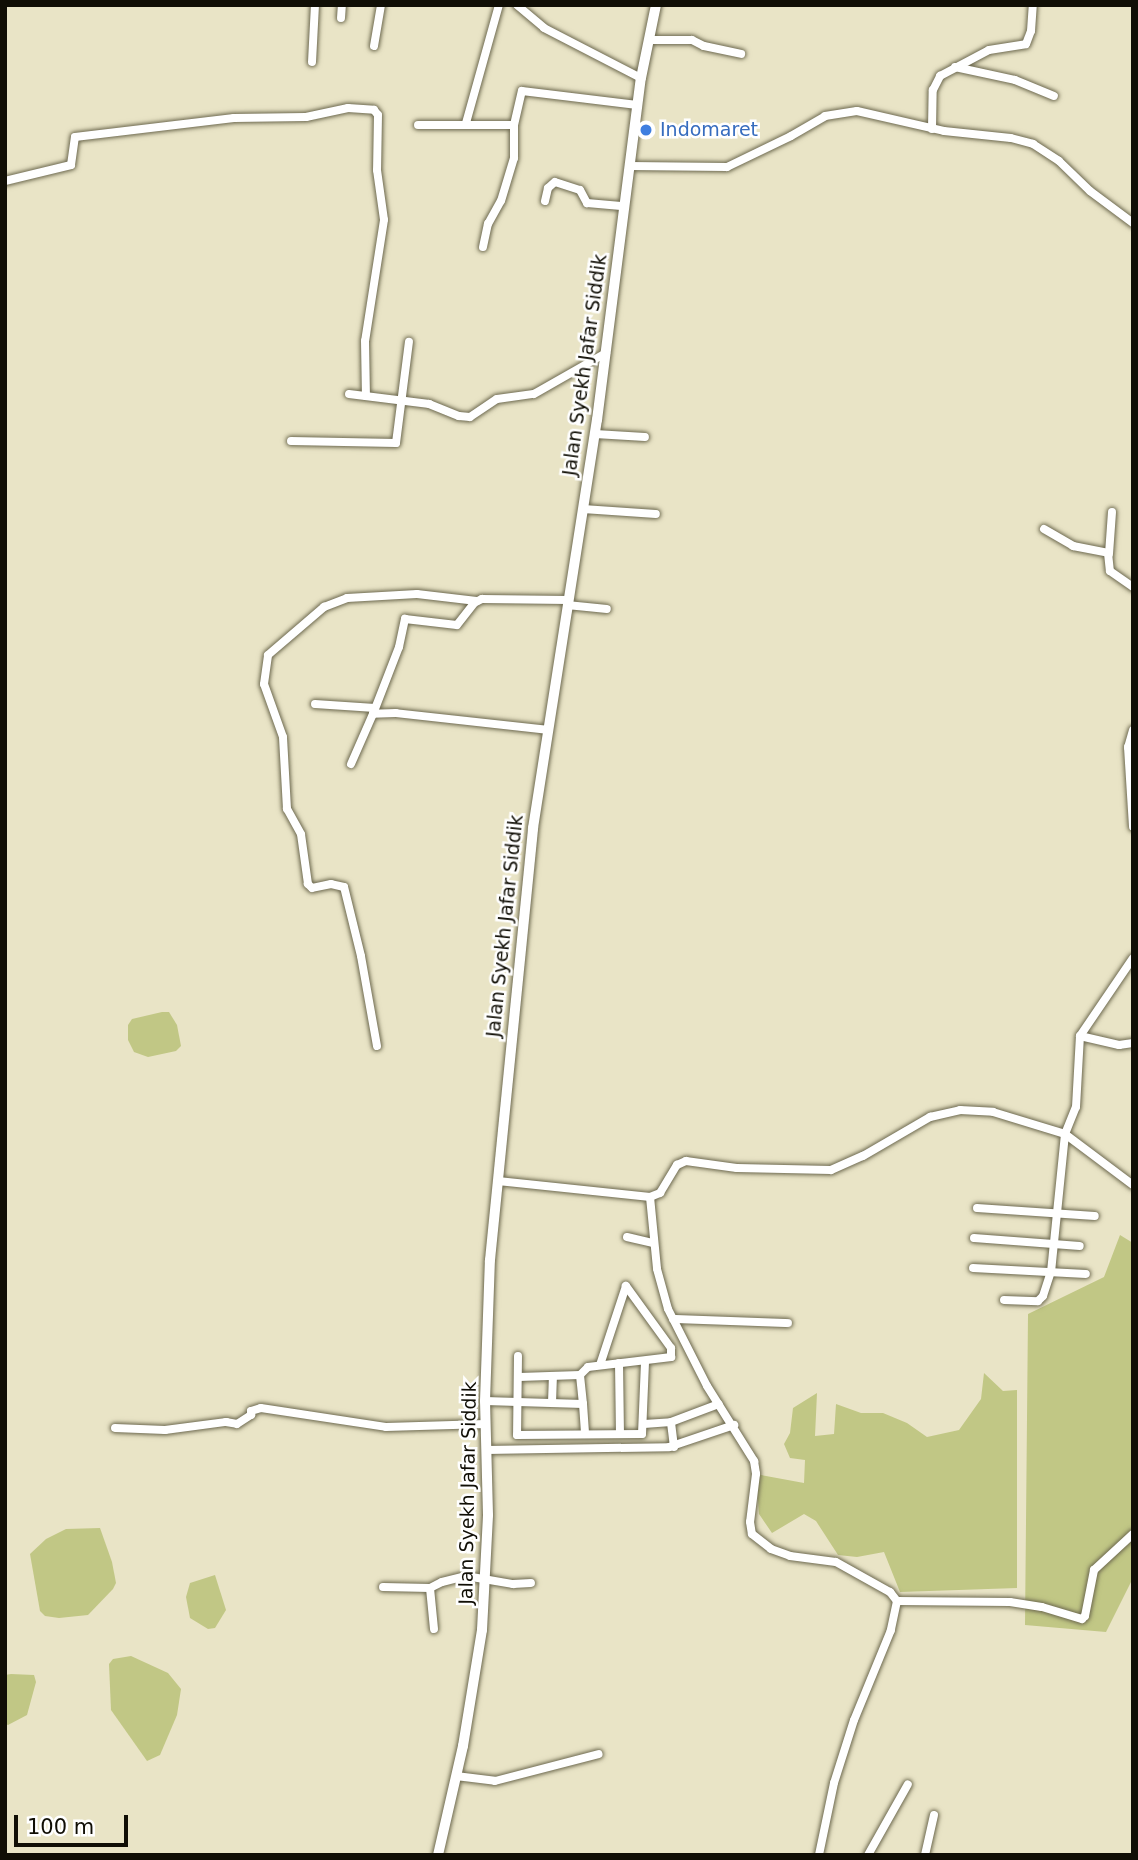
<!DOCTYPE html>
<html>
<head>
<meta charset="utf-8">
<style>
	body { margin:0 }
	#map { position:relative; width:1138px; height:1860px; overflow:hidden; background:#e9e4c6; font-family:"DejaVu Sans",sans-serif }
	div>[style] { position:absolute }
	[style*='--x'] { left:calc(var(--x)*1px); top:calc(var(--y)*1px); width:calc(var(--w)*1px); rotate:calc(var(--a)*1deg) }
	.green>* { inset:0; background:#c1c785 }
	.roads { filter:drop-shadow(0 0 2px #6d694f) drop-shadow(0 0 2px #6d694f) }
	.minor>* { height:8px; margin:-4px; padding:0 4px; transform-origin:4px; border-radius:4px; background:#fff }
	.major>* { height:10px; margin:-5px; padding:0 5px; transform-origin:5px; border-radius:5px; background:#fff }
	.dots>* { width:19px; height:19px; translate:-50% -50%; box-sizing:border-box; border:4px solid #fff; border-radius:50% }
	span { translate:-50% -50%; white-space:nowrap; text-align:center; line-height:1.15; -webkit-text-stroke:5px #fff; paint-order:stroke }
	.shop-label { font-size:19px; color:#366cbe }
	.left { translate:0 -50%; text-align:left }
	.street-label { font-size:19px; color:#100e05 }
	.frame { position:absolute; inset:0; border:7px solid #100e05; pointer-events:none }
	.scale { position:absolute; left:14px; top:1815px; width:114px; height:32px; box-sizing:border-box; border:4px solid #100e05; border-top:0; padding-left:9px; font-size:21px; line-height:24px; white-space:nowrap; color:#100e05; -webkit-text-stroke:5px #fff; paint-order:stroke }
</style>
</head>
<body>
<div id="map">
	<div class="green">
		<div style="clip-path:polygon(162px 1012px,169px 1012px,177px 1025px,181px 1046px,176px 1051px,148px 1057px,134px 1052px,128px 1040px,128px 1025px,132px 1019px)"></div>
		<div style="clip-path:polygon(1120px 1235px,1133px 1243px,1133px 1578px,1106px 1632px,1025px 1625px,1028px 1314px,1104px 1277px)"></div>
		<div style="clip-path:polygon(984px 1373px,1003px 1391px,1017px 1390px,1017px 1588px,900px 1592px,884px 1552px,857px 1557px,838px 1555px,816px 1521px,804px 1514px,772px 1533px,759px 1514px,756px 1474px,804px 1483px,805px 1460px,790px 1458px,784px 1444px,790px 1433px,793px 1408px,817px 1393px,815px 1436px,834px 1434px,836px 1404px,861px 1413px,883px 1413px,907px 1423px,927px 1437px,959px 1430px,981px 1399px)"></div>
		<div style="clip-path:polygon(100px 1528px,112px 1562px,116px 1583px,113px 1589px,88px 1615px,59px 1618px,45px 1616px,40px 1611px,30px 1554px,46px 1539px,66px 1529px)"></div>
		<div style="clip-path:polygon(215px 1575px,226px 1610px,215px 1628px,208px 1629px,190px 1618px,186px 1597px,190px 1583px)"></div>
		<div style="clip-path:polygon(131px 1656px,168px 1673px,181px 1689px,177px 1715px,160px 1755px,147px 1761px,111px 1710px,109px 1664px,113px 1659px)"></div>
		<div style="clip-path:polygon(11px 1674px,34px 1675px,36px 1682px,27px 1715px,8px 1725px,5px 1724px,5px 1675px)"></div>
	</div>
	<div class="roads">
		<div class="minor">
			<div style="--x:517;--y:5;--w:35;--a:40"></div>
			<div style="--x:544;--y:28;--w:109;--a:27.3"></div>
			<div style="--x:341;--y:18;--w:13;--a:-86"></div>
			<div style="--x:649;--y:40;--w:43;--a:0"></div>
			<div style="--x:692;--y:40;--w:13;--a:27"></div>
			<div style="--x:704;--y:46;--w:38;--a:12"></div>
			<div style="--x:374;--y:46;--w:42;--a:-80.3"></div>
			<div style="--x:312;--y:62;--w:57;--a:-87"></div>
			<div style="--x:955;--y:67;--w:61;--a:12.2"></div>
			<div style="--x:1015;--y:80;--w:42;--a:22.3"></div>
			<div style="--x:466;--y:123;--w:123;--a:-74.4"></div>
			<div style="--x:418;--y:125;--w:96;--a:0"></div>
			<div style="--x:932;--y:129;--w:39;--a:-89"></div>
			<div style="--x:933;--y:90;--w:16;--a:-63"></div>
			<div style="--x:940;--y:76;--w:55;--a:-28"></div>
			<div style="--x:989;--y:50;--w:37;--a:-9"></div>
			<div style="--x:1026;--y:44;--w:14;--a:-69"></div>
			<div style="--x:1031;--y:31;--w:26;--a:-86"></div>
			<div style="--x:629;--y:166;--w:98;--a:0.6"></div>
			<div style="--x:727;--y:167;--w:71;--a:-25.8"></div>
			<div style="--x:791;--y:136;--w:39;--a:-30"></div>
			<div style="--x:825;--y:116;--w:32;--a:-9"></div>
			<div style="--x:857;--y:111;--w:89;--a:12.9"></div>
			<div style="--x:944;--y:131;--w:67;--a:6"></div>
			<div style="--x:1011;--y:138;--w:23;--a:15"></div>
			<div style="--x:1033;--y:144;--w:31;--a:33"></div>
			<div style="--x:1059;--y:161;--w:43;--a:44.1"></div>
			<div style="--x:1090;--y:191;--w:54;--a:36.7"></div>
			<div style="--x:5;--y:181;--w:68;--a:-13.6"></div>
			<div style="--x:71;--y:165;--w:28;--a:-82"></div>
			<div style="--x:75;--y:137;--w:160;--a:-6.8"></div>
			<div style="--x:234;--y:118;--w:72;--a:-0.8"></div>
			<div style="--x:306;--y:117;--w:43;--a:-12.1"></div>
			<div style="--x:348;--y:108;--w:26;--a:4"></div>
			<div style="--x:374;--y:110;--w:6;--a:51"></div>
			<div style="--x:378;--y:115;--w:55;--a:91"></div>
			<div style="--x:377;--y:170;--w:50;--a:82"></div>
			<div style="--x:384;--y:220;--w:122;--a:98.9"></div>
			<div style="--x:365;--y:341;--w:55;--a:89"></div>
			<div style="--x:545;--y:201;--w:13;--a:-77"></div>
			<div style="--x:548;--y:188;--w:9;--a:-41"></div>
			<div style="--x:555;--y:182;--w:26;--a:18"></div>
			<div style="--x:580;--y:190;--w:15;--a:62"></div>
			<div style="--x:587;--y:203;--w:37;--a:5"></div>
			<div style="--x:483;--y:247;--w:24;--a:-78"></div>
			<div style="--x:488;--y:224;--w:26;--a:-61"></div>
			<div style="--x:501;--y:201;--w:45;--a:-73.2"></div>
			<div style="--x:514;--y:158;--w:33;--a:-90"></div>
			<div style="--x:514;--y:125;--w:35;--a:-77"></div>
			<div style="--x:522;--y:91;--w:116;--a:6.9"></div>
			<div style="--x:349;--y:394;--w:81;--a:7.1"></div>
			<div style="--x:429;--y:404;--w:32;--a:22"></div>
			<div style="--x:459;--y:416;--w:11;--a:5"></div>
			<div style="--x:470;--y:417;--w:32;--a:-34"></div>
			<div style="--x:497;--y:399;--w:37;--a:-8"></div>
			<div style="--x:534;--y:394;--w:83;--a:-29.7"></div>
			<div style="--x:595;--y:434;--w:50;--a:3.4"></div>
			<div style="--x:291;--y:441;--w:105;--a:1.1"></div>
			<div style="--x:396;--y:443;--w:102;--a:-82.7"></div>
			<div style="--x:583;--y:509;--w:73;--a:3.9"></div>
			<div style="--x:1044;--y:529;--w:34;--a:30"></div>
			<div style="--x:1073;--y:546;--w:36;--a:11"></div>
			<div style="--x:1108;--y:553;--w:18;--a:84"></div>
			<div style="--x:1110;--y:571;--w:28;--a:35"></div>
			<div style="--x:1109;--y:554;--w:42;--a:-85.9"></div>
			<div style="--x:567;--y:605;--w:40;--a:5.7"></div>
			<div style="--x:315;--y:704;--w:60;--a:3.8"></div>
			<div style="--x:549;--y:730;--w:154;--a:-173.7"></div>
			<div style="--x:396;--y:713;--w:23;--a:178"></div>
			<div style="--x:373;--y:714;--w:72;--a:-68.8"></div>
			<div style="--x:399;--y:647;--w:29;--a:-78"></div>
			<div style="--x:405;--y:619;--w:52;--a:6.6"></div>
			<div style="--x:457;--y:625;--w:28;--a:-52"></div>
			<div style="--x:474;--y:603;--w:9;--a:-27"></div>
			<div style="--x:482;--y:599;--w:86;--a:0.7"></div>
			<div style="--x:1133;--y:730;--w:18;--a:106"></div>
			<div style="--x:1128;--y:747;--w:80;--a:86.4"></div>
			<div style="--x:351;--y:764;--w:55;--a:-66.3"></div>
			<div style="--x:1080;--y:1036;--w:40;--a:13"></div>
			<div style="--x:1119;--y:1045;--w:14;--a:-8"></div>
			<div style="--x:377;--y:1046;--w:91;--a:-100.1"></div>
			<div style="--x:361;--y:956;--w:71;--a:-103.8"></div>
			<div style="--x:344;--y:887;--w:13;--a:-167"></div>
			<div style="--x:331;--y:884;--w:19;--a:168"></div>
			<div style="--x:312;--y:888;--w:6;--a:-135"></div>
			<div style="--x:308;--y:884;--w:50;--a:-98"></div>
			<div style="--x:301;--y:834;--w:29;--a:-119"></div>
			<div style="--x:287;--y:809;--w:72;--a:-93.2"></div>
			<div style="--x:283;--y:737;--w:56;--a:-109.7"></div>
			<div style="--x:264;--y:684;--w:29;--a:-82"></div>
			<div style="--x:268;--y:655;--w:74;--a:-40.6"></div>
			<div style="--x:324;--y:607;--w:25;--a:-21"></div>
			<div style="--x:347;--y:598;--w:70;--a:-3.3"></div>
			<div style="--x:417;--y:594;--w:60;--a:6.7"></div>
			<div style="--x:1065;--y:1134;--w:85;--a:36.9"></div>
			<div style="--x:498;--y:1181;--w:153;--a:6"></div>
			<div style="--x:650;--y:1197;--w:11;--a:-22"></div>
			<div style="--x:660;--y:1193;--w:33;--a:-59"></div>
			<div style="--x:677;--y:1165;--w:10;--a:-24"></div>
			<div style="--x:686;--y:1161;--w:51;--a:7.8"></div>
			<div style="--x:737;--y:1168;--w:94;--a:1.2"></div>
			<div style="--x:831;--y:1170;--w:35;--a:-24"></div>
			<div style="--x:863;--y:1156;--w:78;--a:-30.2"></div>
			<div style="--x:930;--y:1117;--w:31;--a:-13"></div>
			<div style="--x:960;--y:1110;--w:33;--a:3"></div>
			<div style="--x:993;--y:1112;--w:75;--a:17"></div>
			<div style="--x:1065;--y:1134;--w:29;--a:-68"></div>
			<div style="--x:1076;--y:1107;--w:71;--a:-86.8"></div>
			<div style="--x:1080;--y:1036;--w:94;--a:-55.8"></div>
			<div style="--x:650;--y:1197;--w:72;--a:84.4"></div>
			<div style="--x:657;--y:1269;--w:41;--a:74.6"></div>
			<div style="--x:668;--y:1309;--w:86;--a:63.1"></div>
			<div style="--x:707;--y:1386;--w:89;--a:57.9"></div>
			<div style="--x:754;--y:1461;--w:13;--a:81"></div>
			<div style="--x:756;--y:1474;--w:48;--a:97.1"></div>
			<div style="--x:750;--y:1522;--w:12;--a:81"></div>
			<div style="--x:752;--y:1534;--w:24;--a:38"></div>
			<div style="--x:771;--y:1549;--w:20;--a:20"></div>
			<div style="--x:790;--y:1556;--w:46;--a:7.4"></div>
			<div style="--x:836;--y:1562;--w:62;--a:29.1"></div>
			<div style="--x:890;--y:1592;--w:11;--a:52"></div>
			<div style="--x:897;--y:1601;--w:30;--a:102"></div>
			<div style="--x:891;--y:1630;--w:97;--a:112.3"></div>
			<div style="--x:854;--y:1720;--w:66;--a:107.6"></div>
			<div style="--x:834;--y:1783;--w:74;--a:101.8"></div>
			<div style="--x:977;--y:1208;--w:118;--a:3.9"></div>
			<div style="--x:627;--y:1237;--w:27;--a:13"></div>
			<div style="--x:974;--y:1238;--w:106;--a:4.3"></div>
			<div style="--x:973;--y:1268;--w:113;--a:3"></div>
			<div style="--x:1004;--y:1300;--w:34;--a:2"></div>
			<div style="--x:1038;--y:1301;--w:7;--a:-45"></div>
			<div style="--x:1043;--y:1296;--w:25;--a:-72"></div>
			<div style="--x:1051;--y:1272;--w:139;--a:-84.2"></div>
			<div style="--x:673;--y:1319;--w:115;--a:2"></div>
			<div style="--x:518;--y:1356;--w:79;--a:90.7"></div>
			<div style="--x:517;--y:1435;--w:125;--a:-0.5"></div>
			<div style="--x:642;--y:1434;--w:73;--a:-87.6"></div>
			<div style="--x:619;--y:1363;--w:70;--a:89.2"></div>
			<div style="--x:519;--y:1377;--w:61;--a:-1.9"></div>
			<div style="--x:485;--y:1401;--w:98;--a:1.8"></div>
			<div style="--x:583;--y:1404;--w:29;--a:-96"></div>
			<div style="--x:580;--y:1375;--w:11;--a:-45"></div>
			<div style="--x:588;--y:1367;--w:84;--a:-6.9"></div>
			<div style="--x:671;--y:1357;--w:9;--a:-90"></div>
			<div style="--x:671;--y:1348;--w:77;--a:-126"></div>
			<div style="--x:626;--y:1286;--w:83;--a:108.2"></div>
			<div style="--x:552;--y:1403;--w:27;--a:-88"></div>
			<div style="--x:583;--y:1404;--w:29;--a:86"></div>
			<div style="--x:644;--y:1424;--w:27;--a:-4"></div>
			<div style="--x:115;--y:1428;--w:50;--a:2.3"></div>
			<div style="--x:165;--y:1430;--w:62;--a:-7.5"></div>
			<div style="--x:226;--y:1422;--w:11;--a:10"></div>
			<div style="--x:237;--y:1424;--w:17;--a:-33"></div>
			<div style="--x:251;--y:1415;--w:4;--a:-90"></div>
			<div style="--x:251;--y:1411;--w:10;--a:-17"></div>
			<div style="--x:261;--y:1408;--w:126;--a:8.6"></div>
			<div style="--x:386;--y:1427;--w:100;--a:-1.7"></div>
			<div style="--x:674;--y:1447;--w:25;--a:-97"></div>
			<div style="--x:671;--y:1422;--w:51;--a:-20.6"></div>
			<div style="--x:486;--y:1450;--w:183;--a:-0.9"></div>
			<div style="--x:669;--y:1447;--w:69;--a:-18.7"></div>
			<div style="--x:383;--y:1587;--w:47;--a:1.2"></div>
			<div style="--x:897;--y:1601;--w:113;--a:0.5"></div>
			<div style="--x:1010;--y:1602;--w:32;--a:9"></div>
			<div style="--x:1042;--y:1607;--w:42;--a:16.7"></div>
			<div style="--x:1082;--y:1619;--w:4;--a:-45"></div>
			<div style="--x:1085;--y:1616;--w:47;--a:-78.9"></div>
			<div style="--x:1094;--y:1570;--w:53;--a:-42.7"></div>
			<div style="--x:434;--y:1629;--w:41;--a:-95.6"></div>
			<div style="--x:430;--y:1588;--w:13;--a:-27"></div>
			<div style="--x:442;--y:1582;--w:25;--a:-14"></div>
			<div style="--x:466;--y:1576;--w:48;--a:9.7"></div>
			<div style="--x:513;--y:1584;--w:18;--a:-3"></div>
			<div style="--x:456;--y:1776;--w:39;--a:7"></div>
			<div style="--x:495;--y:1781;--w:107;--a:-14.6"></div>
			<div style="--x:868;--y:1855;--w:81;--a:-60.6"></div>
			<div style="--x:925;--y:1855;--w:41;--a:-77.3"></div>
		</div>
		<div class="major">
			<div style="--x:438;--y:1855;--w:112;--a:-77.1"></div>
			<div style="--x:463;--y:1746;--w:118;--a:-80.7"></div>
			<div style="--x:482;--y:1630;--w:115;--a:-87"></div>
			<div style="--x:488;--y:1515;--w:114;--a:-91.5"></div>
			<div style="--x:485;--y:1401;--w:141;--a:-88"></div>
			<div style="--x:490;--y:1260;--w:434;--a:-84.3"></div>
			<div style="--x:533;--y:828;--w:413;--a:-81.1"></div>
			<div style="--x:597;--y:420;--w:345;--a:-82.7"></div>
			<div style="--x:641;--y:78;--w:75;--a:-78.4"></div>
		</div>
	</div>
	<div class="dots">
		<div style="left:646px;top:130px;background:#3f7fe0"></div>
	</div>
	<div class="shop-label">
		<span class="left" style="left:660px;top:130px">Indomaret</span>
	</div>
	<div class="street-label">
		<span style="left:585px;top:365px;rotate:-82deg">Jalan Syekh Jafar Siddik</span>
		<span style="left:505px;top:926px;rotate:-84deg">Jalan Syekh Jafar Siddik</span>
		<span style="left:468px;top:1493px;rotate:-89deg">Jalan Syekh Jafar Siddik</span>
	</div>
	<div class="frame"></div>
	<div class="scale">100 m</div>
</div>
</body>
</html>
